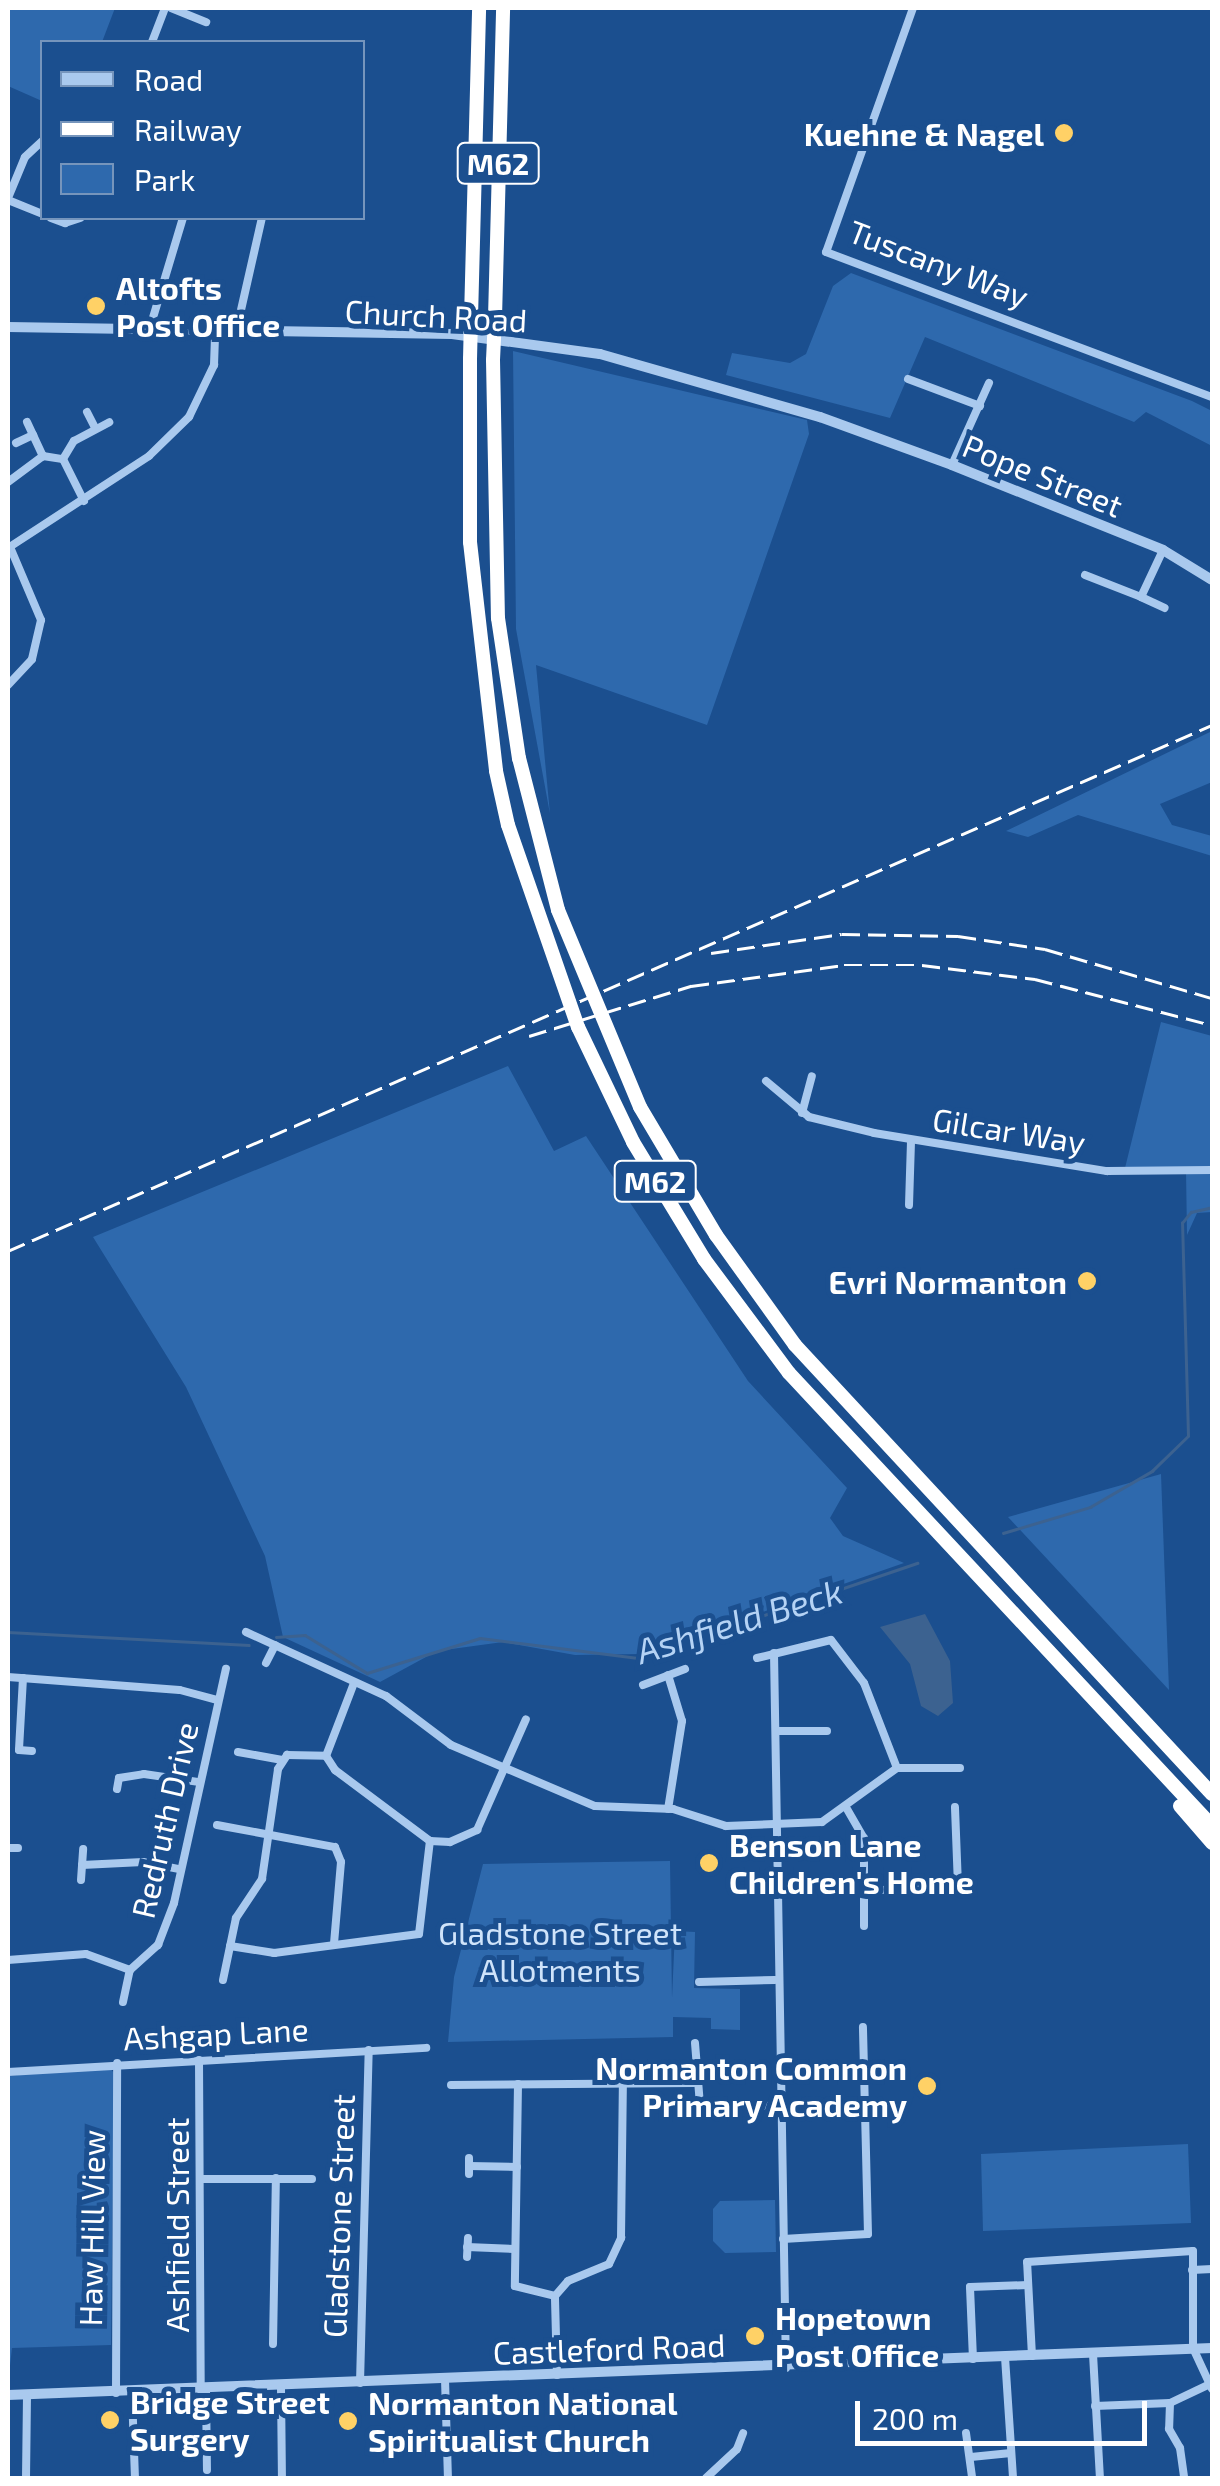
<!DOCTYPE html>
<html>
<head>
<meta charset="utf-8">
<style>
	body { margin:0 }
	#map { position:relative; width:1220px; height:2486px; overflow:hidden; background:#1b4f8f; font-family:"Exo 2",sans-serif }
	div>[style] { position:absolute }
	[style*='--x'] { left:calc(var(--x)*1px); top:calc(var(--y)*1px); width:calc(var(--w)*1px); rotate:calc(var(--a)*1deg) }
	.green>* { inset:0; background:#2e69ad }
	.water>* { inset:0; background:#3c6290 }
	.stream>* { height:2.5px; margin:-1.25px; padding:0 1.25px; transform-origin:1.25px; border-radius:1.25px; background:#3c6290 }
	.minor>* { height:8px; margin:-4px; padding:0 4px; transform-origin:4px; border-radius:4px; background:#a9c9ee }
	.tertiary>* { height:10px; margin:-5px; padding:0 5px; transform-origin:5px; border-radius:5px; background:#a9c9ee }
	.motorway>* { height:14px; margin:-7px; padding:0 7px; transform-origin:7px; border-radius:7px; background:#fff }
	.rail>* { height:2.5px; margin-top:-1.25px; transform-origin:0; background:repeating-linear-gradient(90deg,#fff 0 18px,transparent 0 26px) }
	.motorway-bridge>* { height:14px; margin:-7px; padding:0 7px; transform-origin:7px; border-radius:7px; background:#fff }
	.dots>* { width:28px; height:28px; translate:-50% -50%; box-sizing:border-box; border:5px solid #1b4f8f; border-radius:50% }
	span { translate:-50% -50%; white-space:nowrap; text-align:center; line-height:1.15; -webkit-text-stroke:10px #1b4f8f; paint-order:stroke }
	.shield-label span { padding:2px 8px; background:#1b4f8f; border:2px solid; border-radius:8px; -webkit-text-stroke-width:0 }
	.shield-label { font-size:30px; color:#fff; font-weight:700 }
	.poi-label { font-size:32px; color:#fff; font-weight:700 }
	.right { translate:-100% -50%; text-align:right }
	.left { translate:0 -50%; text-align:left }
	.street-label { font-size:32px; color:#fff }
	.park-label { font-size:32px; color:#cfe3fa }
	.water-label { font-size:35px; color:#b5d3f5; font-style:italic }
	.frame { position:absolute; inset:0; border:10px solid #fff; pointer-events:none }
	.legend { position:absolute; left:40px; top:40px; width:325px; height:180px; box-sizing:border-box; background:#1b4f8f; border:2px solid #7695bc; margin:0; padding:12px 18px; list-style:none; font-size:30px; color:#fff }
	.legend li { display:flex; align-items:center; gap:20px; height:50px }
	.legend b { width:50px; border:2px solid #7695bc }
	.scale { position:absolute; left:855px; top:2401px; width:292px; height:45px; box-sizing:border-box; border:5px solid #fff; border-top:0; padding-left:12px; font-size:30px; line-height:35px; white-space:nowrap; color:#fff; -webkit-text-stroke:8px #1b4f8f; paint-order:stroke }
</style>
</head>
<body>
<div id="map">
	<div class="green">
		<div style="clip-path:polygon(8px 8px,115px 8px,102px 42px,42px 42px,42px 101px,8px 86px)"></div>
		<div style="clip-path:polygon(851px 273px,1192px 401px,1212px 411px,1212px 446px,1146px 412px,1134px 422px,925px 337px,890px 418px,726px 375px,732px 353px,790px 363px,806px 354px,833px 286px)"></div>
		<div style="clip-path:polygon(513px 351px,807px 420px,809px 434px,707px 725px,536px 665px,550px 814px,516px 629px)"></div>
		<div style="clip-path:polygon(1212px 731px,1212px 782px,1160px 804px,1172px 825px,1212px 836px,1212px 856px,1078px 815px,1028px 837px,1006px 831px)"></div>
		<div style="clip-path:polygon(1161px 1022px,1212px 1036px,1212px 1212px,1197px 1213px,1187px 1235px,1186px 1171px,1124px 1172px)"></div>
		<div style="clip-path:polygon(508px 1066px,554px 1151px,586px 1136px,748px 1381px,847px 1488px,830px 1518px,843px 1536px,904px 1563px,642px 1654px,575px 1655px,503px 1642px,437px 1651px,380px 1682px,283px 1637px,265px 1556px,186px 1387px,93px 1237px)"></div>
		<div style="clip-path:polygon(1161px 1474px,1169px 1690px,1008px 1517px)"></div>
		<div style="clip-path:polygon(670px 1861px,672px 1998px,675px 1931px,695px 1932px,694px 1988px,740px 1989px,740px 2030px,711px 2029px,711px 2018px,673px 2017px,673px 2037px,448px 2042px,454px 1977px,483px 1864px)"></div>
		<div style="clip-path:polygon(109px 2067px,114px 2073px,111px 2345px,12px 2348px,8px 2383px,8px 2076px)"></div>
		<div style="clip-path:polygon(1188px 2144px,1191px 2223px,983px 2231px,981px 2154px)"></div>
		<div style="clip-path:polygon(775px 2200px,776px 2252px,725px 2253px,713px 2241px,713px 2209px,720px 2201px)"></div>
	</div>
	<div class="water">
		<div style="clip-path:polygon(925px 1614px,950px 1661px,953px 1703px,938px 1716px,921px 1706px,910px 1664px,880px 1627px)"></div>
	</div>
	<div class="stream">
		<div style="--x:1003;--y:1533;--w:91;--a:-16.6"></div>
		<div style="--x:1090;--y:1507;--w:72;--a:-30.1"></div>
		<div style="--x:1152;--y:1471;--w:50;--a:-44.2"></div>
		<div style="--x:1188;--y:1436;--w:213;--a:-91.6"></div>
		<div style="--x:1182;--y:1223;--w:14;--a:-51"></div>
		<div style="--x:1191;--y:1212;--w:22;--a:-13"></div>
		<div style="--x:8;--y:1632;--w:241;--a:3.1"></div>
		<div style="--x:276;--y:1637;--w:29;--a:-4"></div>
		<div style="--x:305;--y:1635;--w:73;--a:31.5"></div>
		<div style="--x:367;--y:1673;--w:118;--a:-17.2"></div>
		<div style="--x:480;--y:1638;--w:159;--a:7.2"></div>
		<div style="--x:638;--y:1658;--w:295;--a:-18.8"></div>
	</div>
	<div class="minor">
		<div style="--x:171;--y:8;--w:38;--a:22"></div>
		<div style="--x:913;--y:8;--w:259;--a:109.6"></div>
		<div style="--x:826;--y:252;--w:412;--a:20.6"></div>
		<div style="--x:152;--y:42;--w:36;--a:-69"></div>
		<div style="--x:8;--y:198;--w:44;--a:-67.5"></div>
		<div style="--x:25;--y:157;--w:23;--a:-43"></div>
		<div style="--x:8;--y:200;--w:37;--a:22"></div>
		<div style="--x:51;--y:218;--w:15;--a:20"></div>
		<div style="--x:65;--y:223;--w:16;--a:-18"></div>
		<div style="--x:149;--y:331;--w:118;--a:-73.3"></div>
		<div style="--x:236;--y:332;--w:117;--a:-77.2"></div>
		<div style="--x:908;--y:379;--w:77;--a:20.6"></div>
		<div style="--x:87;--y:412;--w:18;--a:63"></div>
		<div style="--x:27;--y:422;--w:38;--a:65"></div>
		<div style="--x:16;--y:443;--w:19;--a:-25"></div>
		<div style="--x:952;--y:465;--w:90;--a:-65.7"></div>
		<div style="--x:8;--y:482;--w:44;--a:-36.6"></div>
		<div style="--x:43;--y:456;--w:20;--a:9"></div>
		<div style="--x:84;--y:501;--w:47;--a:-116.6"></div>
		<div style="--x:63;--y:459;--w:21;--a:-59"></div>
		<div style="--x:74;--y:441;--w:40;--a:-28"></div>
		<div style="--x:8;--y:548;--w:168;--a:-33.1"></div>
		<div style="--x:149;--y:456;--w:56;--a:-44.3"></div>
		<div style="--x:189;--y:417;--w:58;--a:-64.3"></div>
		<div style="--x:214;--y:365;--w:34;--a:-88"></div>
		<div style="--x:1085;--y:575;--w:60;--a:21.4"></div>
		<div style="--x:1141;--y:597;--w:52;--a:-64.9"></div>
		<div style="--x:1141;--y:597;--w:26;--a:25"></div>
		<div style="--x:8;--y:685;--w:35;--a:-47"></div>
		<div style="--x:32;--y:659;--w:40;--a:-77"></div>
		<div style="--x:41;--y:620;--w:79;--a:-113"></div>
		<div style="--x:766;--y:1081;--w:56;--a:39.9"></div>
		<div style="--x:809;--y:1117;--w:67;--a:13.8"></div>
		<div style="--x:874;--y:1133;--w:236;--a:9.3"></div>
		<div style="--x:1107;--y:1171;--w:105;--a:-0.5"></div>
		<div style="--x:802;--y:1113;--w:38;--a:-75"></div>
		<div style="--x:909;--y:1205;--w:65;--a:-88.2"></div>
		<div style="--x:246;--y:1632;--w:154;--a:24.6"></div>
		<div style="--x:386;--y:1696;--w:81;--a:37"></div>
		<div style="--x:451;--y:1745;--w:156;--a:23"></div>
		<div style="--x:595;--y:1806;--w:78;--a:2.2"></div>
		<div style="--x:673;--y:1809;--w:56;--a:17.8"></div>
		<div style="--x:726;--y:1826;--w:96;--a:-2.4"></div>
		<div style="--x:822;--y:1822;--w:92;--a:-35.8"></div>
		<div style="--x:897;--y:1768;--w:63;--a:0"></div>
		<div style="--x:774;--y:1653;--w:715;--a:89.04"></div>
		<div style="--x:757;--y:1658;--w:76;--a:-13.7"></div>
		<div style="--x:831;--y:1640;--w:54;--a:52.5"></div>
		<div style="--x:864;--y:1683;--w:91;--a:68.8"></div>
		<div style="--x:266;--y:1663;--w:20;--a:-63"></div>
		<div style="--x:668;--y:1675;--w:48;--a:73.1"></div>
		<div style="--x:682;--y:1721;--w:89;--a:99"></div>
		<div style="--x:8;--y:1677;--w:172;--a:4.3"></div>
		<div style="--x:180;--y:1690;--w:39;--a:15"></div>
		<div style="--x:23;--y:1678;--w:72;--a:93.2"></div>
		<div style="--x:19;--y:1750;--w:13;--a:4"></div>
		<div style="--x:643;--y:1685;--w:45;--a:-20.9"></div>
		<div style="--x:777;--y:1731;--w:50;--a:0"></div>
		<div style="--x:238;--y:1752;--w:45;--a:10.3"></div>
		<div style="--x:326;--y:1756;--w:78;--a:-69"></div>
		<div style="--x:117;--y:1789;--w:11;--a:-80"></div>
		<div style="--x:119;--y:1778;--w:25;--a:-9"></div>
		<div style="--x:144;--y:1774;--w:56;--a:8.3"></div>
		<div style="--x:847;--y:1809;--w:34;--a:60"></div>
		<div style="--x:864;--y:1838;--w:88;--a:90"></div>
		<div style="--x:217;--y:1825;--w:120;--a:10.6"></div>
		<div style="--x:335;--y:1847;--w:16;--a:68"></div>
		<div style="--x:341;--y:1862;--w:81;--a:94.9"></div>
		<div style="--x:8;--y:1848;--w:10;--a:0"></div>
		<div style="--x:82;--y:1865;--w:61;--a:-2.8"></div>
		<div style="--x:143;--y:1862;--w:37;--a:11"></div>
		<div style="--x:81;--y:1880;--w:31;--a:-86"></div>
		<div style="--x:864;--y:1891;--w:94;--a:-3"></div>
		<div style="--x:958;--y:1886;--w:79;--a:-92.2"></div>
		<div style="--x:230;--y:1946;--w:45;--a:9"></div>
		<div style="--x:274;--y:1953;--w:146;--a:-7.5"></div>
		<div style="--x:419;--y:1934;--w:94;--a:-83.3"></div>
		<div style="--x:8;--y:1960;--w:78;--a:-4.4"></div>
		<div style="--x:86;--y:1954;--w:47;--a:20"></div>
		<div style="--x:130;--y:1970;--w:38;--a:-42"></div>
		<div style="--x:158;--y:1945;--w:45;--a:-69.1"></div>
		<div style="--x:174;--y:1903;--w:240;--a:-77.5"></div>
		<div style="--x:223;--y:1980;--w:63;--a:-78.2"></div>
		<div style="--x:236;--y:1918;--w:47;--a:-56.3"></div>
		<div style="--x:262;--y:1879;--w:111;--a:-81.7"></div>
		<div style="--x:278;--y:1769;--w:17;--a:-57"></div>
		<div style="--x:287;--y:1755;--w:39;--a:1"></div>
		<div style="--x:326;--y:1756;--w:17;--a:57"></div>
		<div style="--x:335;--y:1770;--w:119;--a:36.8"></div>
		<div style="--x:430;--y:1841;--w:20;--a:3"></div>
		<div style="--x:450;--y:1842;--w:30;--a:-24"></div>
		<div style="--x:477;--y:1830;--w:121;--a:-66.2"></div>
		<div style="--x:699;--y:1982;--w:76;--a:-1.5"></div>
		<div style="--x:123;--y:2002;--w:33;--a:-78"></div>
		<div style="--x:695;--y:2043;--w:62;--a:85.4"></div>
		<div style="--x:700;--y:2105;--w:81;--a:0.7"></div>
		<div style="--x:199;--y:2060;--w:330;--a:89.7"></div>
		<div style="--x:8;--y:2072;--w:419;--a:-3.3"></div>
		<div style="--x:518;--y:2084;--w:202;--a:90.9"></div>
		<div style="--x:515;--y:2286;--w:41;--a:14"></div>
		<div style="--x:451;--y:2085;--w:243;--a:-0.5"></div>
		<div style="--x:469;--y:2166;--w:48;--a:1.2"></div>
		<div style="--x:469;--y:2174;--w:16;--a:-90"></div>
		<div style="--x:201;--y:2179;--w:111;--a:0"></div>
		<div style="--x:783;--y:2239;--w:85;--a:-3.4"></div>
		<div style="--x:868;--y:2234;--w:207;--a:-91.4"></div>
		<div style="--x:467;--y:2247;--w:48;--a:2.4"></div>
		<div style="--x:467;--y:2257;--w:19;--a:-87"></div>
		<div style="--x:1192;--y:2270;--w:20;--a:-3"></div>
		<div style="--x:273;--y:2344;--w:166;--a:-89"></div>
		<div style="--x:1093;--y:2354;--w:124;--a:86.8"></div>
		<div style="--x:1032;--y:2356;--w:94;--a:-93"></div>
		<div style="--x:1027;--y:2262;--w:166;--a:-3.8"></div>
		<div style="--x:1193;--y:2251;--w:97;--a:90"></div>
		<div style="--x:1193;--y:2348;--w:45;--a:65.1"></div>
		<div style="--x:1005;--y:2357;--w:121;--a:86.2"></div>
		<div style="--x:973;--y:2359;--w:72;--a:-92.4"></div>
		<div style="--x:970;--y:2287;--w:58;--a:-2"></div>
		<div style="--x:557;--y:2375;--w:79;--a:-91.5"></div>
		<div style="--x:555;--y:2296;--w:20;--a:-49"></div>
		<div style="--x:568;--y:2281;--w:44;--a:-22.5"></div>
		<div style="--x:609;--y:2264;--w:29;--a:-65"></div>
		<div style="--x:621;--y:2238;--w:155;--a:-89.3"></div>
		<div style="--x:445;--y:2379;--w:99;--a:88.3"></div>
		<div style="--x:360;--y:2383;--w:333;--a:-88.5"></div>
		<div style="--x:281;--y:2388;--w:90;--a:89.4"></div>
		<div style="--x:206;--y:2390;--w:80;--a:89.3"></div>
		<div style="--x:116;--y:2393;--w:330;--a:-89.8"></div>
		<div style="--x:132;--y:2393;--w:85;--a:88"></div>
		<div style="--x:1170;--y:2403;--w:26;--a:92"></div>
		<div style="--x:1169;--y:2429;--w:22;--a:60"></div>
		<div style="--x:1180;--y:2448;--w:30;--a:82"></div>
		<div style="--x:1095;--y:2406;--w:75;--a:-2.3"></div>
		<div style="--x:1170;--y:2403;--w:44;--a:-25.4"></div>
		<div style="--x:966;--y:2433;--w:44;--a:82.2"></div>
		<div style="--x:971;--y:2457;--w:40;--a:-5.7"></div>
		<div style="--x:26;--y:2478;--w:83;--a:-89.3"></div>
		<div style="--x:706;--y:2478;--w:42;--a:-43.1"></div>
		<div style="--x:737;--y:2449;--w:17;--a:-69"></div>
	</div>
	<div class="tertiary">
		<div style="--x:8;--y:327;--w:444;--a:0.9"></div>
		<div style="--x:452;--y:334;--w:149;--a:7.7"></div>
		<div style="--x:600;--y:354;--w:229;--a:16"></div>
		<div style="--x:820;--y:417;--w:140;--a:20"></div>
		<div style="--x:952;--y:465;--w:227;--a:21.9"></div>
		<div style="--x:1163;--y:550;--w:57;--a:31.5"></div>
		<div style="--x:8;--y:2395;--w:1205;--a:-2.24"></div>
	</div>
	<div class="motorway">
		<div style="--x:471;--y:318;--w:310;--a:-88.5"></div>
		<div style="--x:495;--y:318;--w:310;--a:-88.5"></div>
		<div style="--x:470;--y:359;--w:183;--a:90"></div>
		<div style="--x:470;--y:542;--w:230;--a:83.5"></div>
		<div style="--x:496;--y:771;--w:55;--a:77.5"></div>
		<div style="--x:508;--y:825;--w:214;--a:70.9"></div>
		<div style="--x:578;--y:1027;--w:127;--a:64.4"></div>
		<div style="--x:633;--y:1142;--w:137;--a:58.7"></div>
		<div style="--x:704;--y:1259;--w:142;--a:53.3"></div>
		<div style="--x:789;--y:1373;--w:620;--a:46.96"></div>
		<div style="--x:493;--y:360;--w:258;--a:88.9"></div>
		<div style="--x:498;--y:618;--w:142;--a:81.5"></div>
		<div style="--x:519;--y:758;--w:157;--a:75.6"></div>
		<div style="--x:558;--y:910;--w:213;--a:67.4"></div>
		<div style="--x:640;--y:1107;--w:149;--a:59.3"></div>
		<div style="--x:716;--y:1235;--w:135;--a:54.3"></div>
		<div style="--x:795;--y:1345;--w:613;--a:47.12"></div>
		<div style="--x:1180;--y:1806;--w:49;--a:49.1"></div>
	</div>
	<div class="rail">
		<div style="--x:711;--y:953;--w:132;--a:-8.3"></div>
		<div style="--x:842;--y:934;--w:116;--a:1"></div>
		<div style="--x:958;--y:936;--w:88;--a:8.5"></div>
		<div style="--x:1045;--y:949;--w:174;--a:16.4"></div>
		<div style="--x:529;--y:1036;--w:170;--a:-17.2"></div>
		<div style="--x:691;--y:986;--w:154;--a:-7.8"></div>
		<div style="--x:844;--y:965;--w:78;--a:0"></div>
		<div style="--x:922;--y:965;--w:114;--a:7.1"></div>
		<div style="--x:1035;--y:979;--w:183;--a:14.6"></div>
		<div style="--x:8;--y:1251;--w:1314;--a:-23.6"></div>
	</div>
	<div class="motorway-bridge">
		<div style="--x:470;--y:359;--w:41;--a:-88.6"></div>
		<div style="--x:493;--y:360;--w:42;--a:-87.3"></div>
	</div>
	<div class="dots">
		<div style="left:1064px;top:133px;background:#ffd166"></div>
		<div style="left:96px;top:306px;background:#ffd166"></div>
		<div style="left:1087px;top:1281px;background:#ffd166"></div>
		<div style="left:709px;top:1863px;background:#ffd166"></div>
		<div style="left:927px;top:2086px;background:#ffd166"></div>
		<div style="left:755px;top:2336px;background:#ffd166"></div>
		<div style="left:110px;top:2420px;background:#ffd166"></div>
		<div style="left:348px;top:2421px;background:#ffd166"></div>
	</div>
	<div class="shield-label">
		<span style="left:498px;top:163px">M62</span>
		<span style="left:655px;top:1181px">M62</span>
	</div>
	<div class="poi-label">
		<span class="right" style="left:1044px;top:133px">Kuehne &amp; Nagel</span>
		<span class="left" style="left:116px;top:306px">Altofts<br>Post Office</span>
		<span class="right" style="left:1067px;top:1281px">Evri Normanton</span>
		<span class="left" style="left:729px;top:1863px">Benson Lane<br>Children's Home</span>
		<span class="right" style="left:907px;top:2086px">Normanton Common<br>Primary Academy</span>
		<span class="left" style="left:775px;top:2336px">Hopetown<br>Post Office</span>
		<span class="left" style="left:130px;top:2420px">Bridge Street<br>Surgery</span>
		<span class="left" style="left:368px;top:2421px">Normanton National<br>Spiritualist Church</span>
	</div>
	<div class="street-label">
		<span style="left:939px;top:263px;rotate:21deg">Tuscany Way</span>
		<span style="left:436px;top:315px;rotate:3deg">Church Road</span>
		<span style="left:1043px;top:475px;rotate:22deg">Pope Street</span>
		<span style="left:1009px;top:1130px;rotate:9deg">Gilcar Way</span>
		<span style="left:164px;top:1820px;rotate:-77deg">Redruth Drive</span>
		<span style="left:216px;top:2033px;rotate:-3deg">Ashgap Lane</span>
		<span style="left:338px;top:2216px;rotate:-88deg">Gladstone Street</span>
		<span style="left:176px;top:2225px;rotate:-90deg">Ashfield Street</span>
		<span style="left:91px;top:2228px;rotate:-89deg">Haw Hill View</span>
		<span style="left:609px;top:2348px;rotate:-2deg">Castleford Road</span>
	</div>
	<div class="park-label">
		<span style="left:560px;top:1951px">Gladstone Street<br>Allotments</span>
	</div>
	<div class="water-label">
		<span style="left:739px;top:1620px;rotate:-17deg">Ashfield Beck</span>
	</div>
	<div class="frame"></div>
	<ul class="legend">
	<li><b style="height:12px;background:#a9c9ee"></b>Road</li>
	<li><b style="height:12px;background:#fff"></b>Railway</li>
	<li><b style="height:28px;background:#2e69ad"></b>Park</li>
	</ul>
	<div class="scale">200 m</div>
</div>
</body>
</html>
